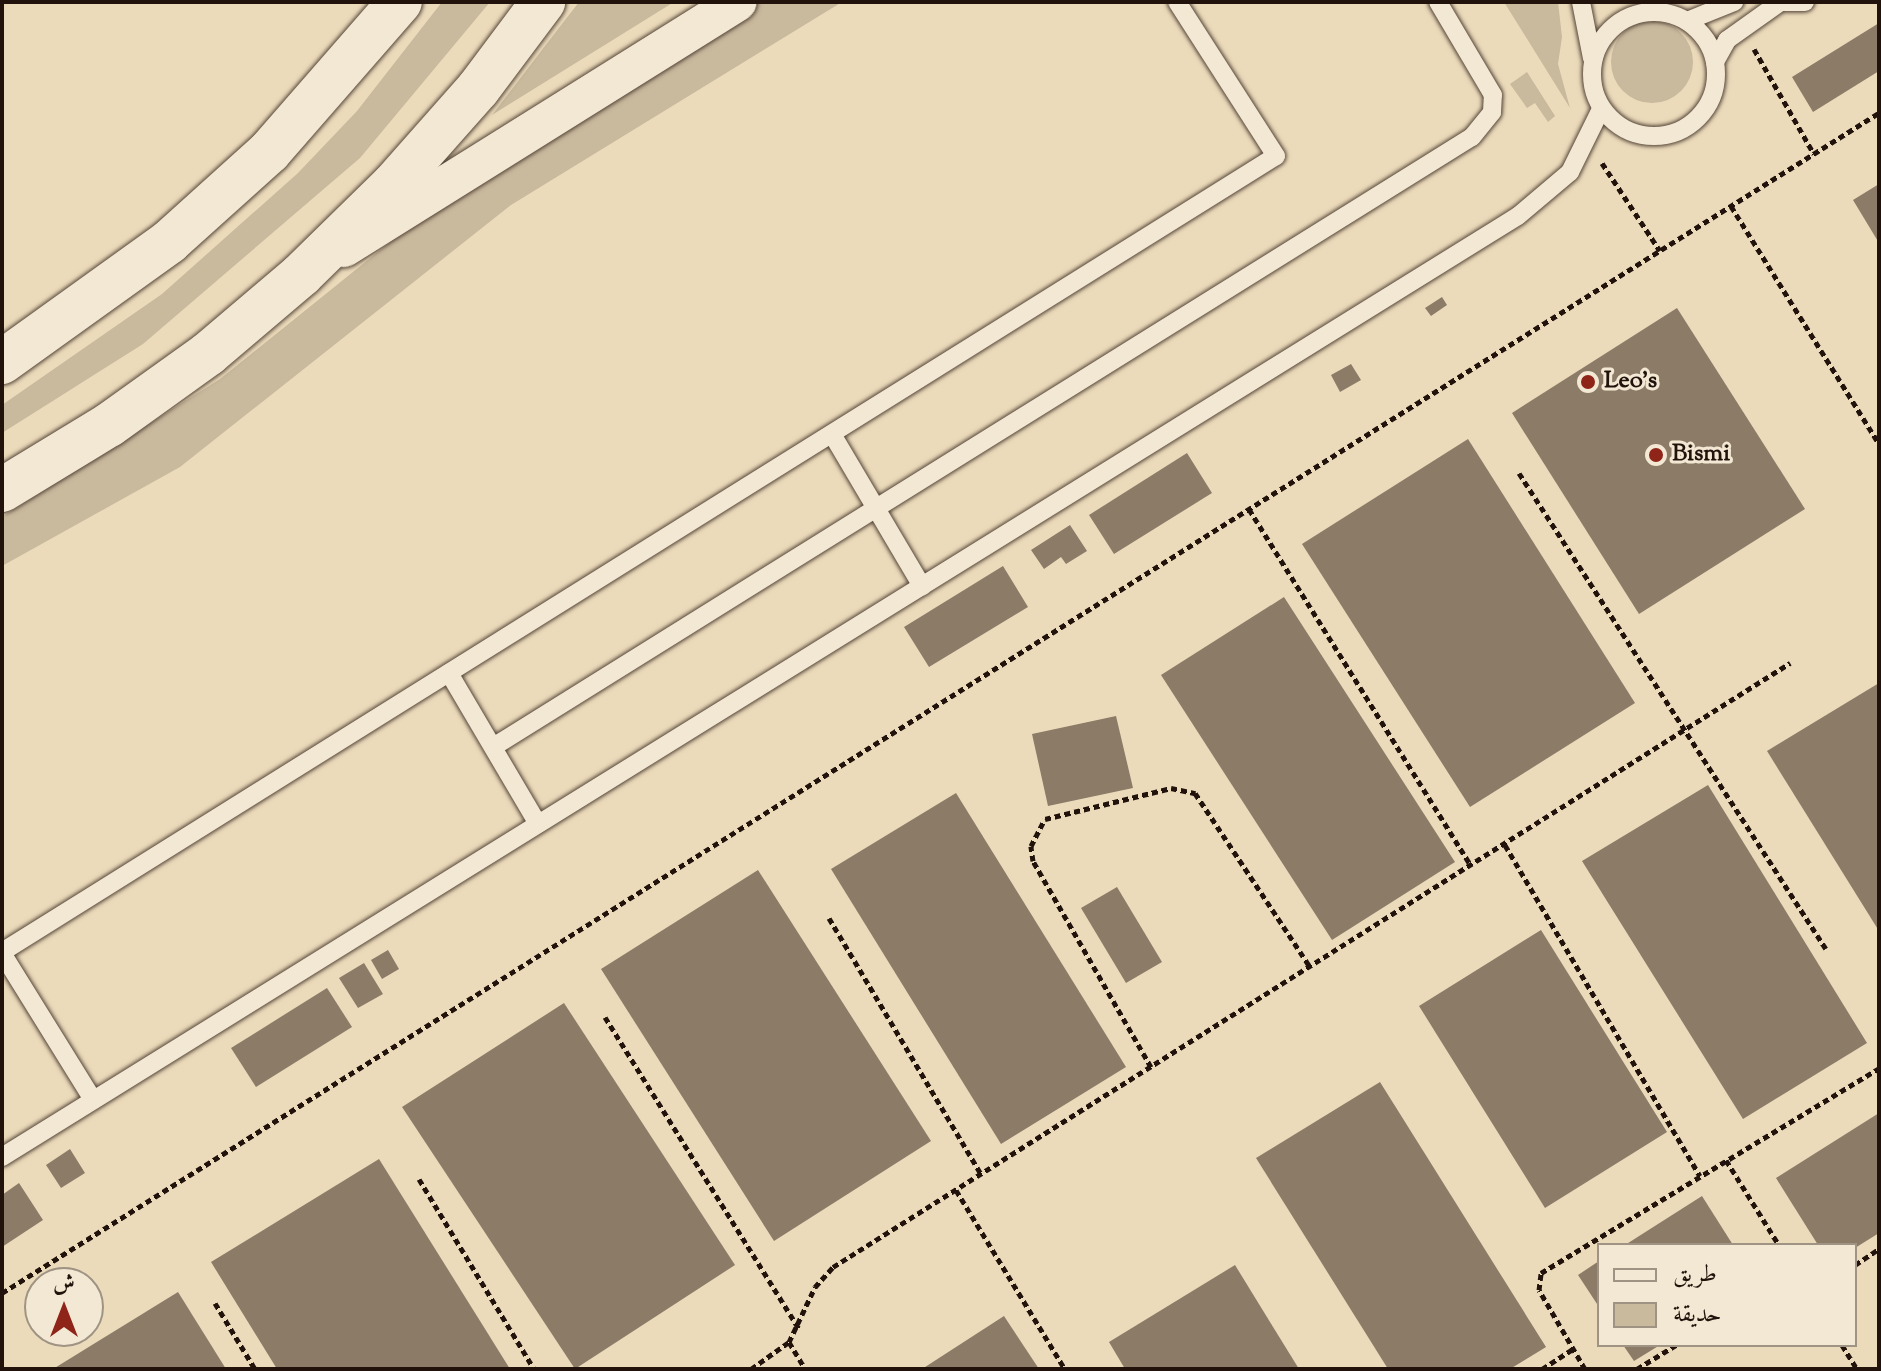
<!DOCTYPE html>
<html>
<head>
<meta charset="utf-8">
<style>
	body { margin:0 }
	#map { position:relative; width:1881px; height:1371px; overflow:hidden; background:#ecdbbb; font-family:"Sorts Mill Goudy",Amiri,serif }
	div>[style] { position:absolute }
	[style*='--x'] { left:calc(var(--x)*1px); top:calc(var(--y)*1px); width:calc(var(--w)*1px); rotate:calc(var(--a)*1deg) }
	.green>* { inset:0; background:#c9b99d }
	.round { border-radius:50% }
	.building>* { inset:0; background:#8b7b67 }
	.path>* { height:5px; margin-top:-2.5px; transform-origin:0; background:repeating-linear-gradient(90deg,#21130c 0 6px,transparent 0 10px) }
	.roads { filter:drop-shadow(0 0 2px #544538) drop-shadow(0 0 2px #544538) }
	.service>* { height:18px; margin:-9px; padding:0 9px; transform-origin:9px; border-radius:9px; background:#f3e8d3 }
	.service>.ring { margin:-9px; padding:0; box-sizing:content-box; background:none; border:18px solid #f3e8d3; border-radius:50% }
	.minor>* { height:38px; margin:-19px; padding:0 19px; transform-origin:19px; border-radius:19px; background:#f3e8d3 }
	.secondary>* { height:44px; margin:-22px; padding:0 22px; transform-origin:22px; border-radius:22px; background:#f3e8d3 }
	.dots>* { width:22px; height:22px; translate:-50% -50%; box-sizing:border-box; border:4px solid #f3e8d3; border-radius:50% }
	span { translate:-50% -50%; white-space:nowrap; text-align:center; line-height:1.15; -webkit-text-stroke:6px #f3e8d3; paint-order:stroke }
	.poi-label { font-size:24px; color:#21130c; font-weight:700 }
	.left { translate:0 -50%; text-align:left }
	.frame { position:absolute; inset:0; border:4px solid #21130c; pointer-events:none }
	.legend { position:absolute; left:1597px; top:1243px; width:260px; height:104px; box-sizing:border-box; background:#f3e8d3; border:2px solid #9f9383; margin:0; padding:10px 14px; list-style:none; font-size:24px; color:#21130c }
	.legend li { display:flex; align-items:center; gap:16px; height:40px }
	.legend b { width:40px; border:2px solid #9f9383 }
	.north { position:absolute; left:24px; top:1267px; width:80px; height:80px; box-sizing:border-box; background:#f3e8d3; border:2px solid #9f9383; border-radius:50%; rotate:0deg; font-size:22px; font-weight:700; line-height:32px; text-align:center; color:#21130c }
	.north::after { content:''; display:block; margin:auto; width:28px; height:36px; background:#8f2418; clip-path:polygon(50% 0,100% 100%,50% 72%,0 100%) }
</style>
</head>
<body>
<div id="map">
	<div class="green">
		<div style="clip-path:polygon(442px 2px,490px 2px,360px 158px,143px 344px,2px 433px,2px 405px,162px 294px,298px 173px,357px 111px)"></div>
		<div style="clip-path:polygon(579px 2px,674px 2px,492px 115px,545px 46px)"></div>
		<div style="clip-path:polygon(749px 2px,842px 2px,511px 205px,180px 467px,2px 566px,2px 517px,220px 379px,415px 222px)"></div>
		<div style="clip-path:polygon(1504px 2px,1558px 2px,1562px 37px,1558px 64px,1570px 108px)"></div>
		<div class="round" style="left:1611px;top:21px;width:82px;height:82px"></div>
		<div style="clip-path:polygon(1527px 72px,1555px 116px,1548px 122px,1535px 103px,1527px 108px,1510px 84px)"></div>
	</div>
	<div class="building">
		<div style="clip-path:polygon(1879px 23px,1879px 71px,1813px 112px,1792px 77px)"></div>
		<div style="clip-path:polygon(1879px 184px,1879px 243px,1853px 200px)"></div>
		<div style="clip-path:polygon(1442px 297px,1447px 305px,1431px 316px,1425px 308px)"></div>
		<div style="clip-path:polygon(1677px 308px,1805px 509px,1639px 614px,1512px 413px)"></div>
		<div style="clip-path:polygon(1351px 364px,1361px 380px,1340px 392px,1331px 375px)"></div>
		<div style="clip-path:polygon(1468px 439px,1635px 703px,1470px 807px,1302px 544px)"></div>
		<div style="clip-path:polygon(1187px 453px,1212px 493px,1114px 554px,1089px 515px)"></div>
		<div style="clip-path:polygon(1070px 525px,1087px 551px,1066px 564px,1061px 557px,1044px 569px,1031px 550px)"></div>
		<div style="clip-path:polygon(1003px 566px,1028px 607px,929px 667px,904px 627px)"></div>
		<div style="clip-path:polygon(1284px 597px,1455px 862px,1332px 940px,1161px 675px)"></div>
		<div style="clip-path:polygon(1879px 683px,1879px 931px,1767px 751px)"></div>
		<div style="clip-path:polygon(1116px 716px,1133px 788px,1048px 806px,1032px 734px)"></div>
		<div style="clip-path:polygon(1708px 785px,1867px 1043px,1743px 1119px,1582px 861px)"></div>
		<div style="clip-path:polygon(956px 793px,1126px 1067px,1001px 1144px,831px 869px)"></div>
		<div style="clip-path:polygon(758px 870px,931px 1141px,774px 1241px,601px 969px)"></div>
		<div style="clip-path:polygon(1117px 887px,1162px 962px,1126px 983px,1081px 908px)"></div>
		<div style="clip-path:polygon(1541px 930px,1667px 1132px,1545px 1208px,1419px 1006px)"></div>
		<div style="clip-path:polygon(388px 950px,399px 969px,382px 979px,371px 960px)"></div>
		<div style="clip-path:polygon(364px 963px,383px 994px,358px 1008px,339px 978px)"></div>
		<div style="clip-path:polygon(327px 988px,352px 1027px,256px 1087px,231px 1048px)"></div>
		<div style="clip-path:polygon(564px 1003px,735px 1265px,575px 1369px,402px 1107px)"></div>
		<div style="clip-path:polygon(1380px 1082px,1546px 1347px,1510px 1369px,1388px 1369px,1256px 1158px)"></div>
		<div style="clip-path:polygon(1879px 1113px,1879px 1233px,1855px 1248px,1818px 1245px,1776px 1178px)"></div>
		<div style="clip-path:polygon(70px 1149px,85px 1173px,61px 1188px,46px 1165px)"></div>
		<div style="clip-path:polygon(379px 1159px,510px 1369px,277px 1369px,211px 1262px)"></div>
		<div style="clip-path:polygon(19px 1183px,43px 1220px,2px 1247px,2px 1195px)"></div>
		<div style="clip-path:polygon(1702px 1196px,1733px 1245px,1625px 1245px)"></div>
		<div style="clip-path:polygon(1599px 1261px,1599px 1307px,1578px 1275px)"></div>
		<div style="clip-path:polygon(1235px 1265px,1299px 1369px,1125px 1369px,1109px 1342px)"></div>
		<div style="clip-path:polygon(178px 1292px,226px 1369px,53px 1369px)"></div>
		<div style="clip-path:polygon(1004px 1316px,1039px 1369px,922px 1369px)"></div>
		<div style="clip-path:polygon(1623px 1345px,1660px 1345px,1634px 1361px)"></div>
	</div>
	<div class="path">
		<div style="--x:1754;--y:49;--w:121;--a:60.3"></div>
		<div style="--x:1602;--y:163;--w:105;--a:56.6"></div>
		<div style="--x:1731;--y:206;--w:280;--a:58.1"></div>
		<div style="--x:1519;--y:473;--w:566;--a:57.18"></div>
		<div style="--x:1249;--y:509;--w:420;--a:58.1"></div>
		<div style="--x:1505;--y:845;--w:384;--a:59.5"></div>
		<div style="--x:829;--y:918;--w:298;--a:59.3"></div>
		<div style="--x:605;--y:1017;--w:367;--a:58.1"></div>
		<div style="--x:1151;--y:1067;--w:237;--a:-119.8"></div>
		<div style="--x:1033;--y:861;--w:15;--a:-98"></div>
		<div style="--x:1031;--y:846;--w:30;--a:-63"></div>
		<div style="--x:1045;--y:819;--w:130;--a:-13.8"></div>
		<div style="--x:1171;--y:788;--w:25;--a:12"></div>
		<div style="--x:1195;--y:793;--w:209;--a:56.5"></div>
		<div style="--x:1726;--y:1160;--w:100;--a:58.1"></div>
		<div style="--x:419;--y:1179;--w:222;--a:58.8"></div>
		<div style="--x:956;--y:1190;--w:210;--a:58.7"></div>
		<div style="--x:1855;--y:1265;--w:29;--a:-34"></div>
		<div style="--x:2;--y:1293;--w:2217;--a:-32.16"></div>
		<div style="--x:215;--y:1303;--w:77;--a:58.8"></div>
		<div style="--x:789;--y:1342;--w:31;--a:59"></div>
		<div style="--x:1842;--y:1345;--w:28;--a:58"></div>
		<div style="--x:751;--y:1369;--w:47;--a:-35.4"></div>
		<div style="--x:789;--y:1342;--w:61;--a:-64.7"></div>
		<div style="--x:815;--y:1287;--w:27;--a:-48"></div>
		<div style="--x:833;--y:1267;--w:1132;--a:-32.26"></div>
		<div style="--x:1542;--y:1369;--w:37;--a:-33"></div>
		<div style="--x:1585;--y:1369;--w:91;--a:-120.2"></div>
		<div style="--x:1539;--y:1290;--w:17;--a:-83"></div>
		<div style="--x:1541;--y:1273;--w:395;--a:-31.2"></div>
		<div style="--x:1637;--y:1369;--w:46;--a:-31.6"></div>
	</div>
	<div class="roads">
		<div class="service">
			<div style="--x:1581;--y:2;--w:57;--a:78.9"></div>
			<div style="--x:1777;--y:2;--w:28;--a:0"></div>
			<div class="ring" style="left:1592px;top:12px;width:106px;height:106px"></div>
			<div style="--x:1687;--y:21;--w:51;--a:-22"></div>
			<div style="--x:1715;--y:62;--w:25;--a:-61"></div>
			<div style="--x:1727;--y:40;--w:64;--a:-35.4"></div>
			<div style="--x:832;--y:434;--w:177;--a:59.4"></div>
			<div style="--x:449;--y:673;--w:175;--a:59.5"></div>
			<div style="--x:493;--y:747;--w:1153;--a:-31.93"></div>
			<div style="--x:1472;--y:137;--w:32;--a:-51"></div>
			<div style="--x:1492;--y:112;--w:17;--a:-87"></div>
			<div style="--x:1493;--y:95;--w:108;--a:-120.6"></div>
			<div style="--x:2;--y:952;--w:1502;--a:-32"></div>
			<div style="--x:1276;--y:156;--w:183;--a:-122.7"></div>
			<div style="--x:2;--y:953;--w:173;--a:58.2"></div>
			<div style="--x:2;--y:1157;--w:1784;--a:-31.83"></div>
			<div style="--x:1518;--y:216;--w:68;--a:-40.2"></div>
			<div style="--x:1570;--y:172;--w:70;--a:-63.8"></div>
		</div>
		<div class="minor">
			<div style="--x:344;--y:248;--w:464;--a:-32"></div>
		</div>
		<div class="secondary">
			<div style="--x:2;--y:362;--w:206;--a:-35.7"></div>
			<div style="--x:169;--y:242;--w:135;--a:-42"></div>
			<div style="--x:269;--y:152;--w:199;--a:-48.9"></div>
			<div style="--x:2;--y:490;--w:125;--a:-31.3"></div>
			<div style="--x:109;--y:425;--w:122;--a:-35.6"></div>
			<div style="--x:208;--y:354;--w:122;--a:-40.3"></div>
			<div style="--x:301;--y:275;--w:129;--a:-44.4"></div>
			<div style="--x:393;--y:185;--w:128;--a:-48.5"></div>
			<div style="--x:478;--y:89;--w:109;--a:-53.2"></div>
		</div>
	</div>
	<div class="dots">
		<div style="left:1588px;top:382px;background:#8f2418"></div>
		<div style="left:1656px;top:455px;background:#8f2418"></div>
	</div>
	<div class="poi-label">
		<span class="left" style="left:1604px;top:382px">Leo's</span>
		<span class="left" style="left:1672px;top:455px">Bismi</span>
	</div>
	<div class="frame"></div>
	<ul class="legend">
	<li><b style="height:10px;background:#f3e8d3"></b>طريق</li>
	<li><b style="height:22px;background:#c9b99d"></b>حديقة</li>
	</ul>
	<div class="north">ش</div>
</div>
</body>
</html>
